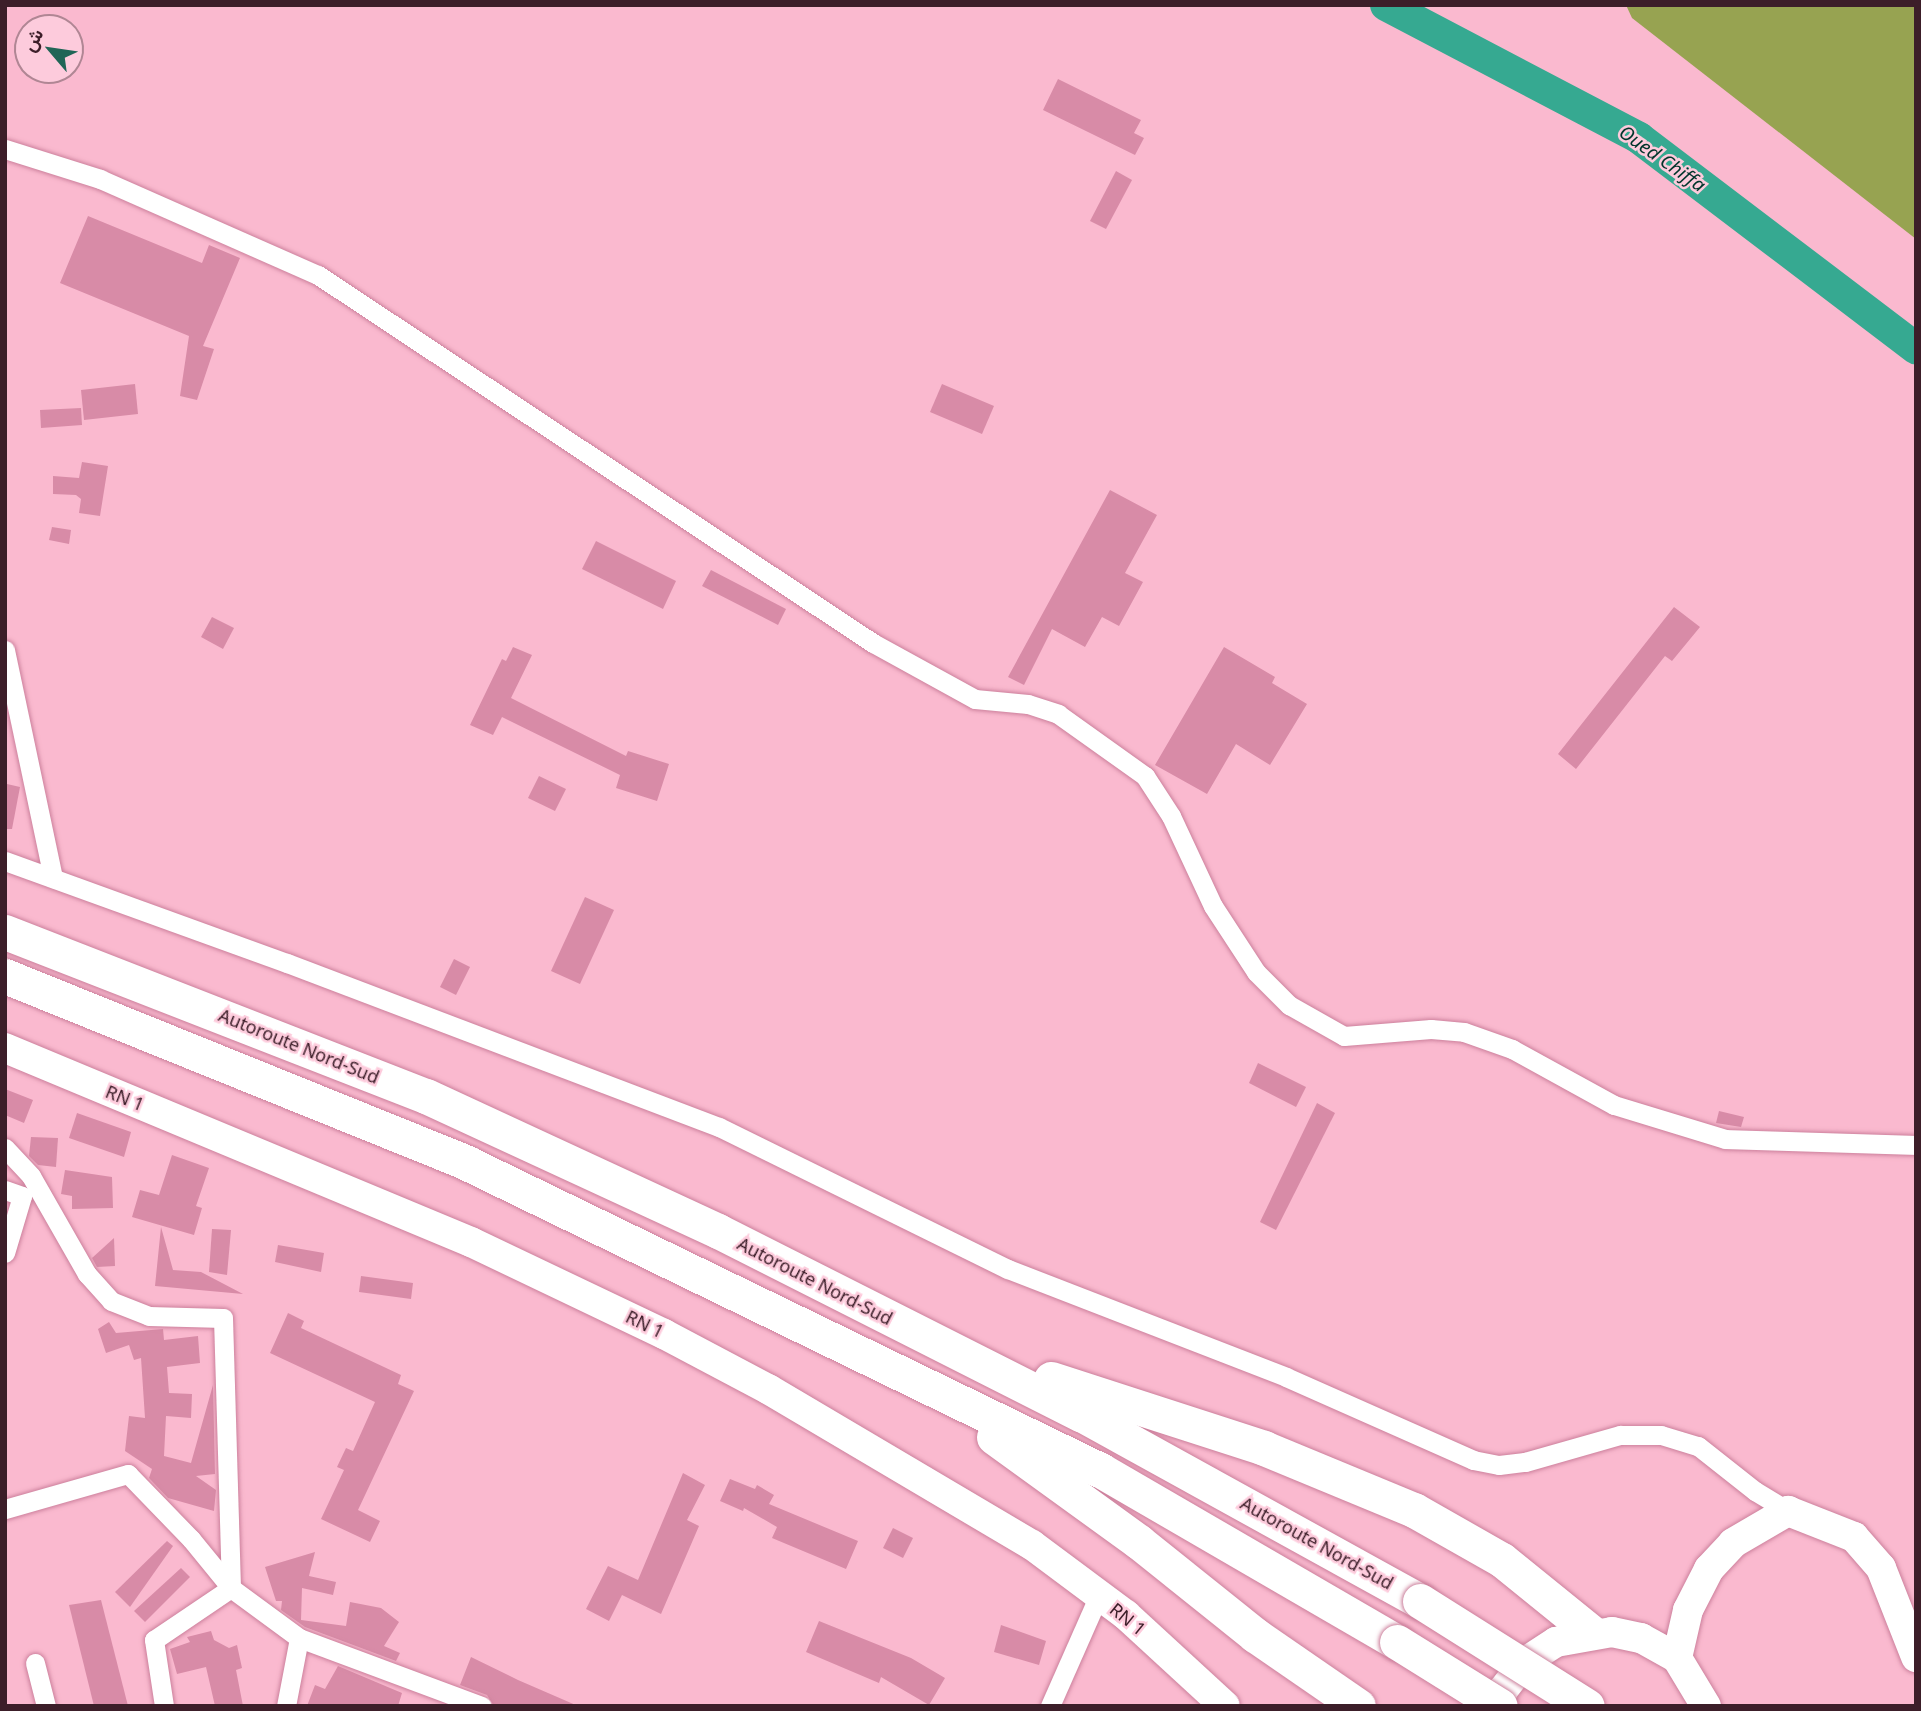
<!DOCTYPE html>
<html>
<head>
<meta charset="utf-8">
<style>
	body { margin:0 }
	#map { position:relative; width:1921px; height:1711px; overflow:hidden; background:#fab9cf; font-family:"Noto Sans",Vazirmatn,sans-serif }
	div>[style] { position:absolute }
	[style*='--x'] { left:calc(var(--x)*1px); top:calc(var(--y)*1px); width:calc(var(--w)*1px); rotate:calc(var(--a)*1deg) }
	.forest>* { inset:0; background:#97a351 }
	.river>* { height:32px; margin:-16px; padding:0 16px; transform-origin:16px; border-radius:16px; background:#36a991 }
	.building>* { inset:0; background:#d88ba7 }
	.roads { filter:drop-shadow(0 0 2px #cc809c) drop-shadow(0 0 2px #cc809c) }
	.minor>* { height:19px; margin:-9.5px; padding:0 9.5px; transform-origin:9.5px; border-radius:9.5px; background:#fff }
	.primary>* { height:30px; margin:-15px; padding:0 15px; transform-origin:15px; border-radius:15px; background:#fff }
	.motorway>* { height:35px; margin:-17.5px; padding:0 17.5px; transform-origin:17.5px; border-radius:17.5px; background:#fff }
	.bridges { filter:drop-shadow(0 0 2px #cc809c) drop-shadow(0 0 2px #cc809c) }
	.motorway-bridge>* { height:35px; margin:-17.5px; padding:0 17.5px; transform-origin:17.5px; border-radius:17.5px; background:#fff }
	span { translate:-50% -50%; white-space:nowrap; text-align:center; line-height:1.15; -webkit-text-stroke:5px #fdcbdc; paint-order:stroke }
	.street-label { font-size:18px; color:#3c1e29 }
	.water-label { font-size:19px; color:#00352b; font-style:italic }
	.frame { position:absolute; inset:0; border:7px solid #3c1e29; pointer-events:none }
	.north { position:absolute; left:14px; top:14px; width:70px; height:70px; box-sizing:border-box; background:#fdcbdc; border:2px solid #b08694; border-radius:50%; rotate:299deg; font-size:19px; font-weight:700; line-height:28px; text-align:center; color:#3c1e29 }
	.north::after { content:''; display:block; margin:auto; width:24px; height:32px; background:#206556; clip-path:polygon(50% 0,100% 100%,50% 72%,0 100%) }
</style>
</head>
<body>
<div id="map">
	<div class="forest">
		<div style="clip-path:polygon(1626px 5px,1916px 5px,1916px 239px,1632px 18px)"></div>
	</div>
	<div class="river">
		<div style="--x:1386;--y:5;--w:286;--a:27.7"></div>
		<div style="--x:1639;--y:138;--w:348;--a:37.2"></div>
	</div>
	<div class="building">
		<div style="clip-path:polygon(1058px 79px,1141px 120px,1134px 133px,1144px 138px,1135px 155px,1043px 110px)"></div>
		<div style="clip-path:polygon(1116px 171px,1132px 180px,1106px 229px,1090px 221px)"></div>
		<div style="clip-path:polygon(88px 216px,202px 263px,209px 245px,240px 258px,203px 346px,214px 349px,197px 400px,180px 396px,189px 336px,60px 283px)"></div>
		<div style="clip-path:polygon(135px 384px,138px 414px,84px 420px,81px 390px)"></div>
		<div style="clip-path:polygon(942px 384px,994px 406px,982px 434px,930px 412px)"></div>
		<div style="clip-path:polygon(81px 408px,82px 425px,41px 428px,40px 410px)"></div>
		<div style="clip-path:polygon(82px 462px,108px 466px,100px 516px,79px 513px,81px 499px,76px 495px,53px 494px,53px 476px,79px 478px)"></div>
		<div style="clip-path:polygon(1110px 490px,1157px 515px,1125px 573px,1143px 582px,1119px 626px,1102px 617px,1085px 647px,1052px 629px,1024px 685px,1008px 677px)"></div>
		<div style="clip-path:polygon(52px 527px,71px 530px,69px 544px,49px 540px)"></div>
		<div style="clip-path:polygon(596px 541px,676px 581px,663px 609px,582px 569px)"></div>
		<div style="clip-path:polygon(711px 570px,786px 609px,778px 625px,702px 586px)"></div>
		<div style="clip-path:polygon(1674px 607px,1700px 627px,1672px 661px,1665px 656px,1576px 769px,1558px 754px)"></div>
		<div style="clip-path:polygon(212px 617px,234px 628px,223px 649px,201px 637px)"></div>
		<div style="clip-path:polygon(513px 647px,532px 655px,511px 698px,626px 756px,628px 751px,669px 764px,657px 801px,616px 788px,620px 775px,502px 717px,493px 735px,470px 725px,502px 659px,506px 661px)"></div>
		<div style="clip-path:polygon(1224px 647px,1275px 677px,1272px 683px,1307px 704px,1270px 765px,1236px 744px,1207px 794px,1155px 765px)"></div>
		<div style="clip-path:polygon(539px 776px,566px 789px,555px 811px,528px 798px)"></div>
		<div style="clip-path:polygon(7px 784px,20px 787px,12px 829px,5px 829px)"></div>
		<div style="clip-path:polygon(585px 897px,614px 910px,580px 984px,551px 971px)"></div>
		<div style="clip-path:polygon(454px 959px,470px 967px,456px 995px,440px 987px)"></div>
		<div style="clip-path:polygon(1258px 1063px,1306px 1087px,1296px 1107px,1249px 1083px)"></div>
		<div style="clip-path:polygon(5px 1089px,33px 1100px,24px 1123px,5px 1115px)"></div>
		<div style="clip-path:polygon(1317px 1103px,1335px 1113px,1276px 1230px,1260px 1222px)"></div>
		<div style="clip-path:polygon(1719px 1111px,1744px 1117px,1741px 1127px,1716px 1123px)"></div>
		<div style="clip-path:polygon(77px 1113px,131px 1132px,124px 1157px,69px 1138px)"></div>
		<div style="clip-path:polygon(31px 1137px,58px 1138px,56px 1167px,38px 1165px,29px 1156px)"></div>
		<div style="clip-path:polygon(172px 1155px,209px 1168px,196px 1206px,202px 1208px,194px 1235px,132px 1217px,140px 1190px,159px 1195px)"></div>
		<div style="clip-path:polygon(65px 1170px,112px 1177px,113px 1208px,72px 1209px,72px 1196px,61px 1194px)"></div>
		<div style="clip-path:polygon(161px 1227px,173px 1270px,201px 1272px,243px 1294px,155px 1286px)"></div>
		<div style="clip-path:polygon(212px 1229px,231px 1230px,227px 1275px,209px 1272px)"></div>
		<div style="clip-path:polygon(114px 1238px,115px 1266px,97px 1267px,92px 1258px)"></div>
		<div style="clip-path:polygon(278px 1245px,324px 1253px,321px 1272px,275px 1262px)"></div>
		<div style="clip-path:polygon(361px 1276px,413px 1283px,411px 1299px,359px 1292px)"></div>
		<div style="clip-path:polygon(288px 1313px,304px 1321px,301px 1328px,401px 1375px,398px 1384px,414px 1391px,358px 1510px,380px 1521px,370px 1542px,321px 1519px,344px 1470px,337px 1467px,346px 1448px,353px 1451px,375px 1402px,270px 1353px)"></div>
		<div style="clip-path:polygon(109px 1322px,116px 1333px,163px 1329px,164px 1340px,198px 1336px,200px 1363px,167px 1367px,169px 1393px,192px 1394px,191px 1418px,166px 1416px,164px 1456px,191px 1463px,213px 1385px,215px 1474px,196px 1476px,216px 1490px,214px 1511px,168px 1498px,149px 1478px,152px 1469px,125px 1451px,129px 1416px,145px 1418px,141px 1358px,134px 1360px,129px 1345px,106px 1353px,98px 1329px)"></div>
		<div style="clip-path:polygon(683px 1473px,705px 1485px,687px 1520px,699px 1526px,661px 1614px,622px 1595px,609px 1621px,586px 1609px,608px 1566px,638px 1580px)"></div>
		<div style="clip-path:polygon(730px 1479px,755px 1489px,757px 1485px,774px 1495px,769px 1504px,858px 1541px,846px 1569px,772px 1538px,777px 1527px,744px 1508px,743px 1511px,720px 1501px)"></div>
		<div style="clip-path:polygon(893px 1528px,913px 1538px,903px 1558px,883px 1548px)"></div>
		<div style="clip-path:polygon(167px 1541px,173px 1546px,130px 1607px,115px 1592px)"></div>
		<div style="clip-path:polygon(315px 1552px,309px 1576px,336px 1582px,333px 1595px,302px 1588px,301px 1620px,346px 1626px,350px 1602px,381px 1608px,399px 1622px,384px 1646px,400px 1653px,396px 1661px,305px 1627px,281px 1610px,282px 1601px,276px 1601px,265px 1567px)"></div>
		<div style="clip-path:polygon(181px 1568px,190px 1577px,145px 1622px,134px 1611px)"></div>
		<div style="clip-path:polygon(101px 1600px,128px 1706px,94px 1706px,69px 1605px)"></div>
		<div style="clip-path:polygon(819px 1621px,911px 1658px,945px 1678px,929px 1705px,881px 1677px,879px 1683px,806px 1652px)"></div>
		<div style="clip-path:polygon(1001px 1625px,1046px 1641px,1039px 1665px,994px 1652px)"></div>
		<div style="clip-path:polygon(211px 1631px,214px 1640px,229px 1648px,237px 1645px,242px 1668px,236px 1670px,243px 1706px,215px 1706px,206px 1667px,177px 1674px,170px 1649px,190px 1642px,187px 1637px)"></div>
		<div style="clip-path:polygon(471px 1657px,518px 1680px,578px 1706px,494px 1706px,487px 1695px,460px 1685px)"></div>
		<div style="clip-path:polygon(338px 1666px,402px 1693px,398px 1706px,307px 1706px,315px 1685px,325px 1689px)"></div>
	</div>
	<div class="roads">
		<div class="minor">
			<div style="--x:5;--y:149;--w:100;--a:17.5"></div>
			<div style="--x:100;--y:179;--w:238;--a:23.8"></div>
			<div style="--x:318;--y:275;--w:666;--a:33.55"></div>
			<div style="--x:873;--y:643;--w:116;--a:28.8"></div>
			<div style="--x:975;--y:699;--w:53;--a:5.4"></div>
			<div style="--x:1028;--y:704;--w:32;--a:18"></div>
			<div style="--x:1058;--y:714;--w:107;--a:35.5"></div>
			<div style="--x:1145;--y:776;--w:48;--a:57"></div>
			<div style="--x:1171;--y:816;--w:99;--a:65"></div>
			<div style="--x:1213;--y:906;--w:79;--a:56.9"></div>
			<div style="--x:1256;--y:972;--w:47;--a:45"></div>
			<div style="--x:1289;--y:1005;--w:63;--a:29.4"></div>
			<div style="--x:1344;--y:1036;--w:87;--a:-4.6"></div>
			<div style="--x:1431;--y:1029;--w:33;--a:5"></div>
			<div style="--x:1464;--y:1032;--w:51;--a:19.5"></div>
			<div style="--x:1512;--y:1049;--w:116;--a:28.8"></div>
			<div style="--x:1614;--y:1105;--w:116;--a:17"></div>
			<div style="--x:1725;--y:1139;--w:191;--a:1.8"></div>
			<div style="--x:5;--y:650;--w:233;--a:78.1"></div>
			<div style="--x:5;--y:861;--w:300;--a:19.9"></div>
			<div style="--x:287;--y:963;--w:462;--a:20.8"></div>
			<div style="--x:719;--y:1127;--w:322;--a:26.2"></div>
			<div style="--x:1008;--y:1269;--w:298;--a:21.2"></div>
			<div style="--x:1286;--y:1377;--w:205;--a:23.9"></div>
			<div style="--x:1473;--y:1460;--w:26;--a:11"></div>
			<div style="--x:1499;--y:1465;--w:26;--a:-7"></div>
			<div style="--x:1525;--y:1462;--w:99;--a:-15.9"></div>
			<div style="--x:1620;--y:1435;--w:41;--a:0"></div>
			<div style="--x:1661;--y:1435;--w:39;--a:17"></div>
			<div style="--x:1698;--y:1446;--w:73;--a:38.3"></div>
			<div style="--x:1755;--y:1491;--w:39;--a:31"></div>
			<div style="--x:5;--y:1148;--w:38;--a:47"></div>
			<div style="--x:31;--y:1176;--w:113;--a:60.3"></div>
			<div style="--x:87;--y:1274;--w:36;--a:48"></div>
			<div style="--x:111;--y:1301;--w:41;--a:21.5"></div>
			<div style="--x:149;--y:1316;--w:74;--a:1.5"></div>
			<div style="--x:223;--y:1318;--w:270;--a:88.3"></div>
			<div style="--x:5;--y:1190;--w:18;--a:19"></div>
			<div style="--x:22;--y:1196;--w:59;--a:106.6"></div>
			<div style="--x:5;--y:1509;--w:128;--a:-15.9"></div>
			<div style="--x:128;--y:1474;--w:91;--a:45.9"></div>
			<div style="--x:191;--y:1539;--w:63;--a:50.8"></div>
			<div style="--x:231;--y:1588;--w:84;--a:36.3"></div>
			<div style="--x:299;--y:1638;--w:69;--a:100.8"></div>
			<div style="--x:299;--y:1638;--w:195;--a:20.4"></div>
			<div style="--x:35;--y:1663;--w:44;--a:75.7"></div>
			<div style="--x:164;--y:1706;--w:67;--a:-98.6"></div>
			<div style="--x:154;--y:1640;--w:93;--a:-34"></div>
			<div style="--x:1050;--y:1706;--w:121;--a:-66.2"></div>
		</div>
		<div class="primary">
			<div style="--x:5;--y:1048;--w:505;--a:22.6"></div>
			<div style="--x:471;--y:1242;--w:214;--a:25.5"></div>
			<div style="--x:664;--y:1334;--w:118;--a:27.9"></div>
			<div style="--x:768;--y:1389;--w:307;--a:30.6"></div>
			<div style="--x:1032;--y:1545;--w:117;--a:36.7"></div>
			<div style="--x:1126;--y:1615;--w:134;--a:42.6"></div>
			<div style="--x:1677;--y:1658;--w:49;--a:-77.1"></div>
			<div style="--x:1688;--y:1610;--w:46;--a:-62.9"></div>
			<div style="--x:1709;--y:1569;--w:35;--a:-47"></div>
			<div style="--x:1733;--y:1543;--w:64;--a:-30.2"></div>
			<div style="--x:1788;--y:1511;--w:71;--a:21.5"></div>
			<div style="--x:1854;--y:1537;--w:41;--a:48.9"></div>
			<div style="--x:1881;--y:1568;--w:96;--a:68.5"></div>
			<div style="--x:1498;--y:1706;--w:17;--a:-73"></div>
			<div style="--x:1503;--y:1690;--w:36;--a:-52"></div>
			<div style="--x:1525;--y:1662;--w:37;--a:-33"></div>
			<div style="--x:1556;--y:1642;--w:57;--a:-10.1"></div>
			<div style="--x:1612;--y:1632;--w:30;--a:12"></div>
			<div style="--x:1641;--y:1638;--w:41;--a:29.1"></div>
			<div style="--x:1677;--y:1658;--w:56;--a:58.9"></div>
		</div>
		<div class="motorway">
			<div style="--x:5;--y:932;--w:452;--a:21.3"></div>
			<div style="--x:426;--y:1096;--w:322;--a:24.8"></div>
			<div style="--x:718;--y:1231;--w:407;--a:26.8"></div>
			<div style="--x:1081;--y:1414;--w:387;--a:28.9"></div>
			<div style="--x:5;--y:976;--w:498;--a:22"></div>
			<div style="--x:467;--y:1163;--w:704;--a:25.87"></div>
			<div style="--x:1100;--y:1470;--w:343;--a:30.1"></div>
			<div style="--x:1051;--y:1379;--w:224;--a:17.9"></div>
			<div style="--x:1264;--y:1448;--w:162;--a:22.5"></div>
			<div style="--x:1414;--y:1510;--w:101;--a:29.6"></div>
			<div style="--x:1502;--y:1560;--w:114;--a:39"></div>
			<div style="--x:994;--y:1437;--w:179;--a:35.9"></div>
			<div style="--x:1139;--y:1542;--w:149;--a:38.7"></div>
			<div style="--x:1255;--y:1635;--w:125;--a:34.6"></div>
		</div>
	</div>
	<div class="bridges">
		<div class="motorway-bridge">
			<div style="--x:1420;--y:1601;--w:197;--a:32.2"></div>
			<div style="--x:1397;--y:1642;--w:121;--a:31.9"></div>
		</div>
	</div>
	<div class="street-label">
		<span style="left:299px;top:1046px;rotate:22deg">Autoroute Nord-Sud</span>
		<span style="left:125px;top:1098px;rotate:22deg">RN 1</span>
		<span style="left:815px;top:1281px;rotate:27deg">Autoroute Nord-Sud</span>
		<span style="left:645px;top:1324px;rotate:26deg">RN 1</span>
		<span style="left:1317px;top:1543px;rotate:29deg">Autoroute Nord-Sud</span>
		<span style="left:1128px;top:1619px;rotate:39deg">RN 1</span>
	</div>
	<div class="water-label">
		<span style="left:1662px;top:159px;rotate:35deg">Oued Chiffa</span>
	</div>
	<div class="frame"></div>
	<div class="north">ش</div>
</div>
</body>
</html>
